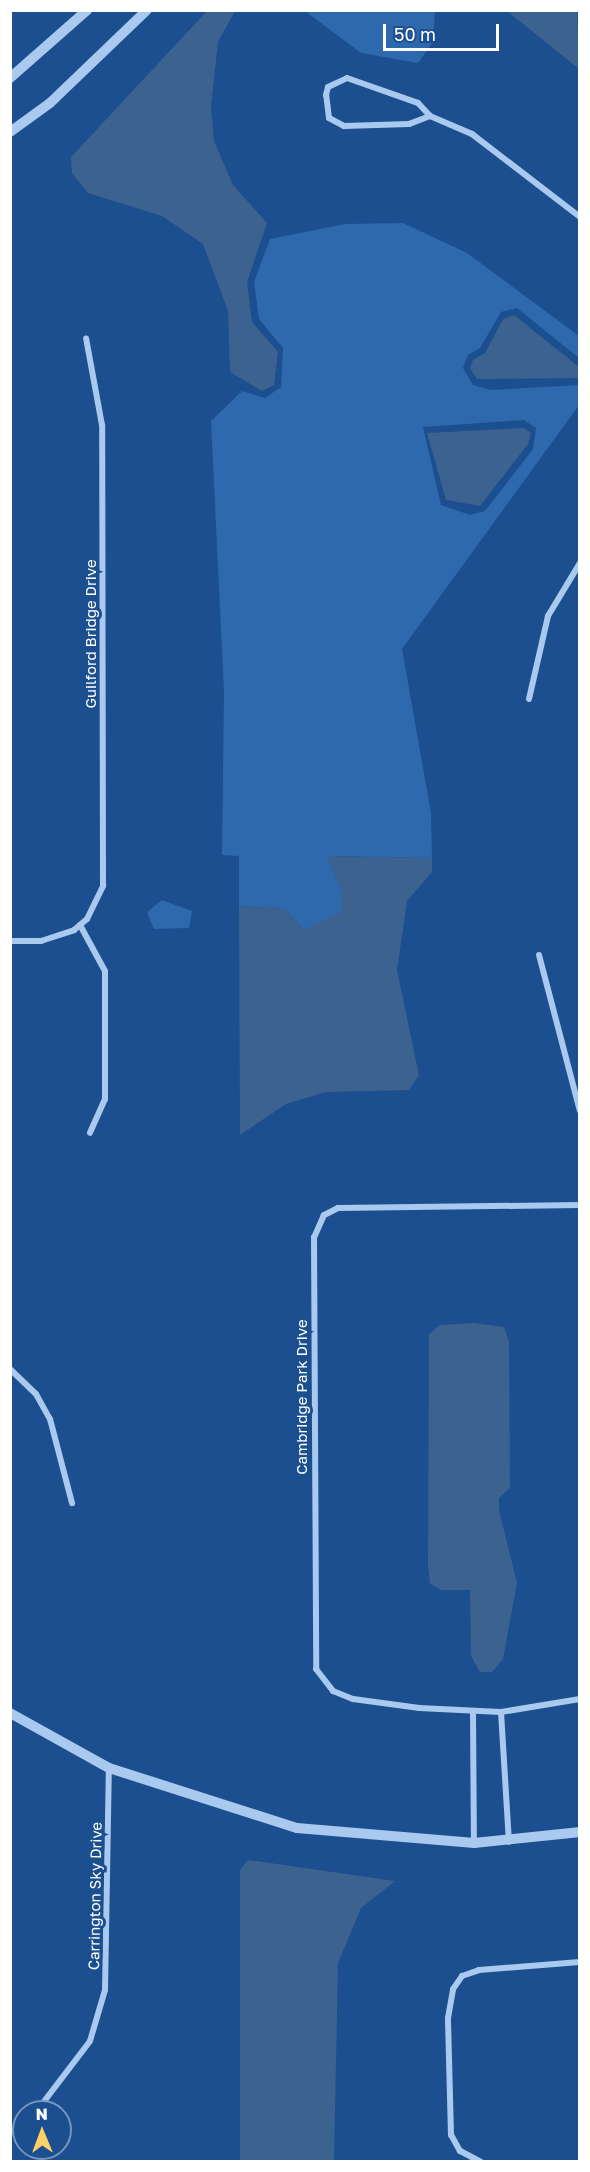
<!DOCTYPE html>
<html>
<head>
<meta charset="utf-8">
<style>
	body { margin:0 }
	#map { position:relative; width:590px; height:2172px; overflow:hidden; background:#1b4f8f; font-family:"Golos Text",sans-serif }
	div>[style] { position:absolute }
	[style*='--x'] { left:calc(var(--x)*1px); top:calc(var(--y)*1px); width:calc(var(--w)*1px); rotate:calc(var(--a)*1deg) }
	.green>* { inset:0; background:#2e69ad }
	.water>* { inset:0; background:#3c6290 }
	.minor>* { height:6px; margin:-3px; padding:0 3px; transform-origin:3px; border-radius:3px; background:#a9c9ee }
	.tertiary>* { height:10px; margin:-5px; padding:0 5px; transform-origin:5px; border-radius:5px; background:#a9c9ee }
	span { translate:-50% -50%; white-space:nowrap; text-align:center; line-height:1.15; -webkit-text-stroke:6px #1b4f8f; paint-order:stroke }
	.street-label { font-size:15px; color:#fff }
	.frame { position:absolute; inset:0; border:12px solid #fff; pointer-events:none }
	.north { position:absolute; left:12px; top:2100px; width:60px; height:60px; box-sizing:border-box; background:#1b4f8f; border:2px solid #7695bc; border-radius:50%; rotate:359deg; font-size:16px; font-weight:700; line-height:24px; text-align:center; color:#fff }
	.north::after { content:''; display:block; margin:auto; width:21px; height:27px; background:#ffd166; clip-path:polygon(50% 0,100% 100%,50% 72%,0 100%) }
	.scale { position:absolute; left:383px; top:24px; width:116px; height:27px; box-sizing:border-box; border:3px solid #fff; border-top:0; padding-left:8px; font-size:18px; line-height:21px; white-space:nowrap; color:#fff; -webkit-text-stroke:4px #1b4f8f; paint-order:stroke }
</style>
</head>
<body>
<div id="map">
	<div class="green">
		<div style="clip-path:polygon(305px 11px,435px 11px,433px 42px,418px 63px,361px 53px)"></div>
		<div style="clip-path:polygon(evenodd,403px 223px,467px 253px,579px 336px,579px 358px,517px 308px,501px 312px,480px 348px,468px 355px,463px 368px,473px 385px,491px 390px,579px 385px,579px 405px,402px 649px,431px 813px,432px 858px,327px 856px,341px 889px,342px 912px,304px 930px,285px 909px,239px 906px,239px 856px,222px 855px,224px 692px,211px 421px,242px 391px,265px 398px,281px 387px,283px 348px,259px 319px,254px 282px,270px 239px,345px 224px,403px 223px,524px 420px,536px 428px,533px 449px,485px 511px,470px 515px,441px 505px,423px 427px,524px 420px)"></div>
		<div style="clip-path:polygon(162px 900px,192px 911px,189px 928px,154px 929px,147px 912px)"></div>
	</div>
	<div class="water">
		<div style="clip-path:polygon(207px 11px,235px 11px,218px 42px,211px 107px,214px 141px,233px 185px,267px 223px,247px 282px,252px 322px,278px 352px,274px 385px,262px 391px,230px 372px,228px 311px,203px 244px,162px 216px,88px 193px,72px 173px,71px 157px)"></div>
		<div style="clip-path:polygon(506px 11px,577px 11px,579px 69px,507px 11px)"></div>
		<div style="clip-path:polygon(514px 315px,579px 367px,579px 378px,477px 379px,470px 368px,473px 360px,485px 353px,503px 319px)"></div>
		<div style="clip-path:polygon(524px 428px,531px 433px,528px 444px,480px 506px,446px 500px,427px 433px)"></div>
		<div style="clip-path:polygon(327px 856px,432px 858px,432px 872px,407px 901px,397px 970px,419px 1075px,409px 1090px,326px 1092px,286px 1104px,240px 1135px,239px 906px,285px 909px,304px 930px,341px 912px,341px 889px)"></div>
		<div style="clip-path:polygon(474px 1323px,504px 1327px,509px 1342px,510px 1488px,499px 1498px,499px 1510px,517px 1583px,503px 1659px,492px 1672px,480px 1672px,471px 1656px,470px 1590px,441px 1590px,430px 1584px,428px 1565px,429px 1334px,440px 1325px)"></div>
		<div style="clip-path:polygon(248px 1860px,395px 1881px,361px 1908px,338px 1963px,334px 2161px,240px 2161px,240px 1870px)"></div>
	</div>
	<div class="minor">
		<div style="--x:430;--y:116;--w:22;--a:159"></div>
		<div style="--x:409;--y:124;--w:65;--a:178.2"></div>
		<div style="--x:344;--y:126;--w:17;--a:-152"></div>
		<div style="--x:329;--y:118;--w:23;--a:-97"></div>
		<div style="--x:326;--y:95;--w:8;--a:-76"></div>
		<div style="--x:328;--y:87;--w:21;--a:-25"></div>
		<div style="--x:347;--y:78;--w:75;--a:19.4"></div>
		<div style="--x:418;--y:103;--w:18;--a:47"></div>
		<div style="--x:430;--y:116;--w:46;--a:23.2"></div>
		<div style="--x:472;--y:134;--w:136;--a:37.5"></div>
		<div style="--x:529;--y:699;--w:85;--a:-77.1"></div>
		<div style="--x:548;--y:616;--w:62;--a:-58.9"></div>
		<div style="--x:80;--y:925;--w:52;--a:61.5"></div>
		<div style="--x:105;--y:971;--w:128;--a:90"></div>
		<div style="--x:105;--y:1099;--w:37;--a:114"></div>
		<div style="--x:10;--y:941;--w:31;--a:0"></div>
		<div style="--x:41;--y:941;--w:35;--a:-18"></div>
		<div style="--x:74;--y:930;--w:17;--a:-40"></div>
		<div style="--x:87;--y:919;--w:37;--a:-64"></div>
		<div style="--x:103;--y:886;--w:461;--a:-90.1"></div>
		<div style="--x:102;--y:425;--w:88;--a:-100.4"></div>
		<div style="--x:539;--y:955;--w:161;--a:75.3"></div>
		<div style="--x:580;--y:1205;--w:242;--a:179.3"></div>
		<div style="--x:338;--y:1208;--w:16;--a:153"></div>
		<div style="--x:324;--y:1215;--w:24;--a:114"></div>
		<div style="--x:314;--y:1237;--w:432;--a:89.7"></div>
		<div style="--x:316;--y:1669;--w:28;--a:52"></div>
		<div style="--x:333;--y:1691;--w:22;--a:22"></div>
		<div style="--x:353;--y:1699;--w:67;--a:7.8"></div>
		<div style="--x:419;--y:1708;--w:82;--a:2.8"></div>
		<div style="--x:501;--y:1712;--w:80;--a:-9.3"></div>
		<div style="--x:10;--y:1369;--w:36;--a:44"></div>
		<div style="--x:36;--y:1394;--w:29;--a:61"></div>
		<div style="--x:50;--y:1419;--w:87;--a:75.3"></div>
		<div style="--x:473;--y:1712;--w:131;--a:89.6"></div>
		<div style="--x:501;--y:1712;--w:130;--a:86.5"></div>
		<div style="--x:36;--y:2112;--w:89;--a:-52.7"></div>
		<div style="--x:90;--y:2041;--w:53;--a:-73.6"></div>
		<div style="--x:105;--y:1990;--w:222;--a:-89"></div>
		<div style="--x:10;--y:2132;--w:18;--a:-38"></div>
		<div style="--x:481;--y:2162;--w:24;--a:-152"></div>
		<div style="--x:460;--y:2151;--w:18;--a:-119"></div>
		<div style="--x:451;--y:2135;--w:117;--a:-91.5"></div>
		<div style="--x:448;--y:2018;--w:29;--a:-80"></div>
		<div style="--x:453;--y:1989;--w:16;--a:-55"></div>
		<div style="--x:462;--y:1976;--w:18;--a:-19"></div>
		<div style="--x:479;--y:1970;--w:101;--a:-4.5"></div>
	</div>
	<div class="tertiary">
		<div style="--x:10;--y:78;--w:103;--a:-41.4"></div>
		<div style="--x:10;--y:132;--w:49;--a:-35.9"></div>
		<div style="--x:50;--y:103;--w:134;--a:-43.8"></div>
		<div style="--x:10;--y:1713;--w:113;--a:29.1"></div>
		<div style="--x:109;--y:1768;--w:197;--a:17.7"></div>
		<div style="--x:297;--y:1828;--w:178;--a:4.8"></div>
		<div style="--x:474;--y:1843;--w:107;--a:-5.9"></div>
	</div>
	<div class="street-label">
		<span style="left:91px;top:634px;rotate:-90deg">Guilford Bridge Drive</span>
		<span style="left:302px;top:1397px;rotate:-90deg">Cambridge Park Drive</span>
		<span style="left:95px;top:1896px;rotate:-89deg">Carrington Sky Drive</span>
	</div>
	<div class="frame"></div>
	<div class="north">N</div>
	<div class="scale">50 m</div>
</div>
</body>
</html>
